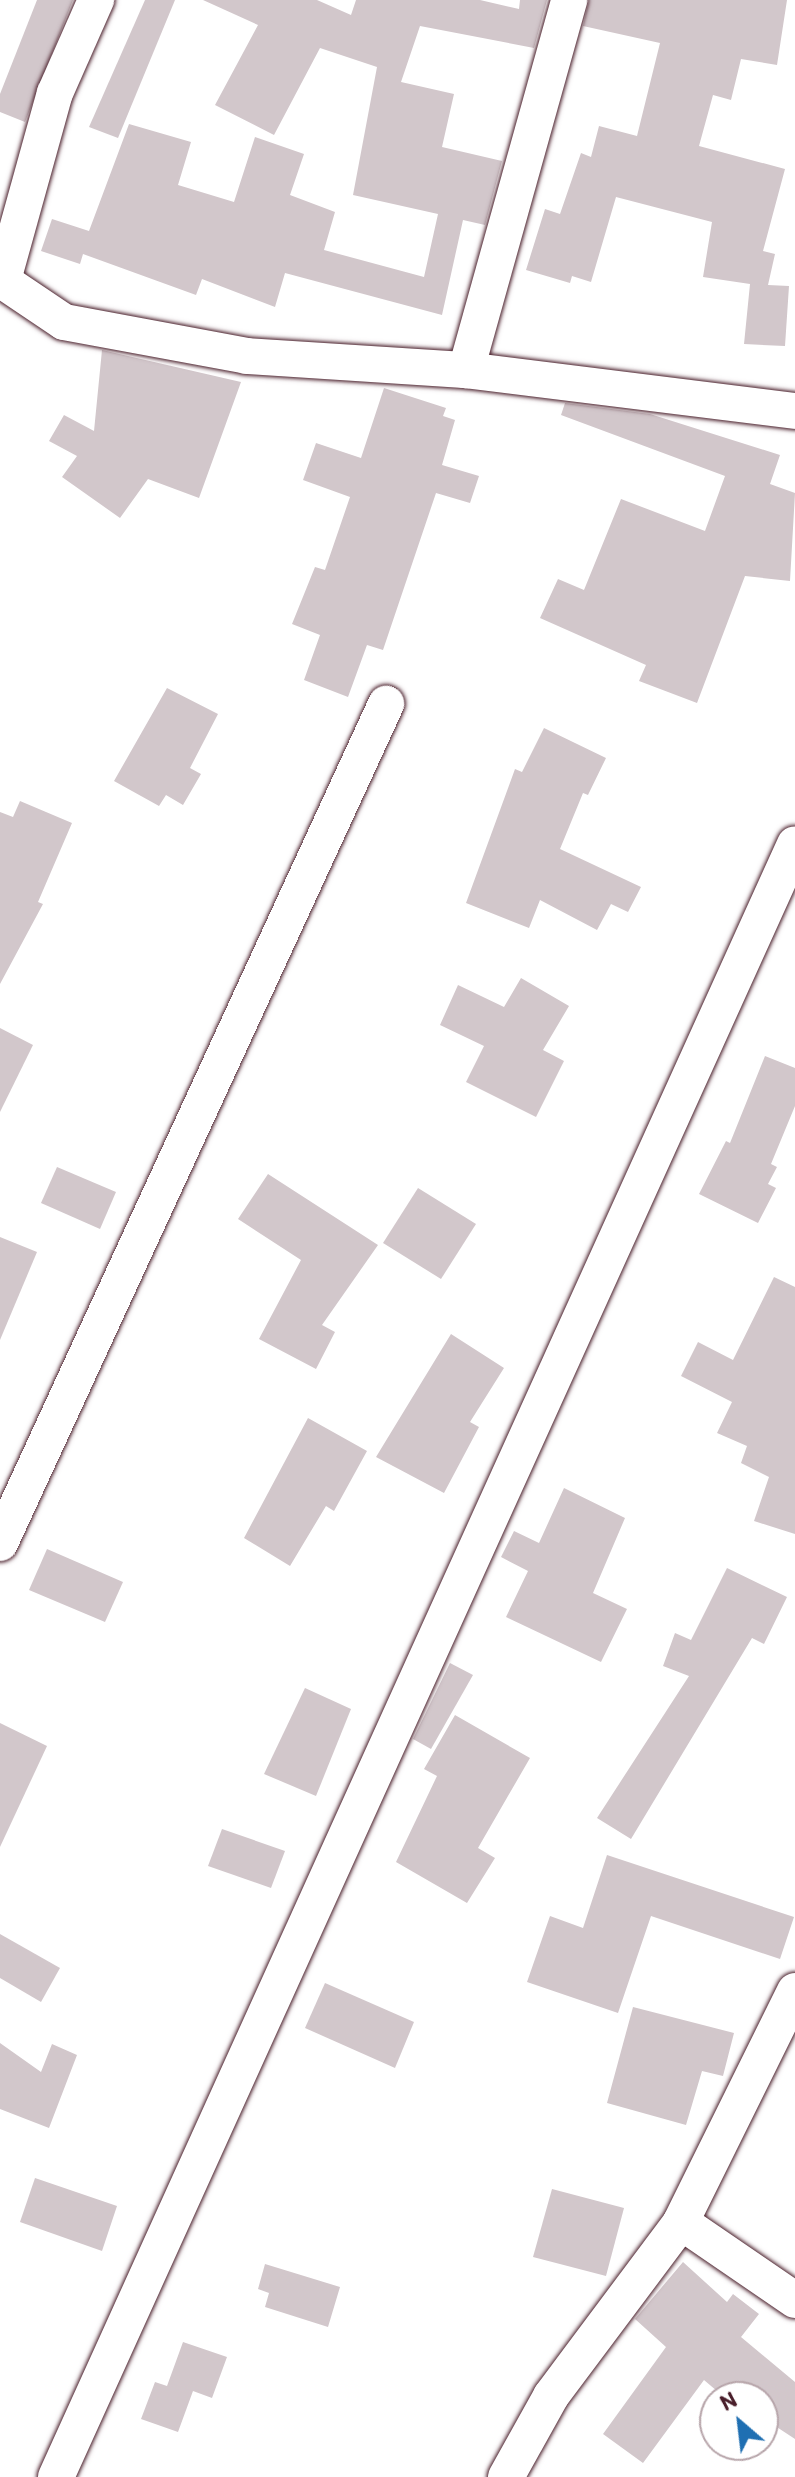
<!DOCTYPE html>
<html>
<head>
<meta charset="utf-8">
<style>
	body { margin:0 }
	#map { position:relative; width:795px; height:2477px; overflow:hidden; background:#fff; font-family:Itim,sans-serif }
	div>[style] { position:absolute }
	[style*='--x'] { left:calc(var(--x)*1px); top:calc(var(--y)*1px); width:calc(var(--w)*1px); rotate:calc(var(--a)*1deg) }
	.building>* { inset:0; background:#d2c7cb }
	.roads { filter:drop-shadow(0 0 2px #4a1f2b) drop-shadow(0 0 2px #4a1f2b) }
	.minor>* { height:36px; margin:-18px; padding:0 18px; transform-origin:18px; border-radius:18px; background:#fff }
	span { translate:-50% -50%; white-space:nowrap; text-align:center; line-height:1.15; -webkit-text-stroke:6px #fff; paint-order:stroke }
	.north { position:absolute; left:699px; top:2381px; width:80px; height:80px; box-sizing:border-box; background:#fff; border:2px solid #b7a5aa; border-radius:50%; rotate:332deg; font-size:22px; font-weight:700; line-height:32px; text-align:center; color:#4a1f2b }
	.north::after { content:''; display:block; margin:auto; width:28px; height:36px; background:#1f6fb2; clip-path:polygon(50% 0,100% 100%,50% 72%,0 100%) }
</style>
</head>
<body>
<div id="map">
	<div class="building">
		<div style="clip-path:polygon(37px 0,73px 0,25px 122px,0 112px,0 94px)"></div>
		<div style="clip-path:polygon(145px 0,175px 0,118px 138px,89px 127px)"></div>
		<div style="clip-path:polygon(203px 0,317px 0,351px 15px,356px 0,480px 0,519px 9px,520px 0,547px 0,534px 48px,420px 26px,401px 82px,454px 94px,442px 147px,502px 161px,485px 225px,463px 220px,442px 315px,285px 273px,275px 307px,202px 279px,196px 295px,83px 254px,80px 264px,41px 251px,52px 219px,89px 231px,129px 124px,191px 142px,178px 185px,234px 202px,255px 137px,304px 154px,290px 195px,335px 212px,324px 250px,424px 277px,438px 214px,353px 195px,377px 67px,320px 48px,274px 135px,215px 105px,258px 25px)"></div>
		<div style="clip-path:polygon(589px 0,787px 0,777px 65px,741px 59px,731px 100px,713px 95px,699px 146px,785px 169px,763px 251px,775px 254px,768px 285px,789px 286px,785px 346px,744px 344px,750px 284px,703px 277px,712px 222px,616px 197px,591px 282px,572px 276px,570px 283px,526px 270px,545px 209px,560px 214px,581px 153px,591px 157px,599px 126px,637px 136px,660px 43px,583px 26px)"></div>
		<div style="clip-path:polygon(102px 350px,241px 382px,199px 498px,148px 479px,120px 518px,62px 477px,77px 456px,49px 441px,64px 415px,94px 431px)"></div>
		<div style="clip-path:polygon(384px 388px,446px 408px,443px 416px,455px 420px,442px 465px,479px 476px,470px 503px,436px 493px,383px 650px,367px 645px,348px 697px,304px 680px,320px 635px,292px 624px,315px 567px,325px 570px,350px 497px,303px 480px,316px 443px,361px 458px)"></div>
		<div style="clip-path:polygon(565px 403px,650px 414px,780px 455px,770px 484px,795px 493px,790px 581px,745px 576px,697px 703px,639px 681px,646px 665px,540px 618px,558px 579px,584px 590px,621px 499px,705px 531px,725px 476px,561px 415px)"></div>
		<div style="clip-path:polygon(167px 688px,218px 714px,190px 768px,201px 774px,183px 805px,166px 795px,159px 806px,114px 781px)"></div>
		<div style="clip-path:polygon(544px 728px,606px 758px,588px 795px,583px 793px,560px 849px,641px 887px,628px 912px,611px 904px,597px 930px,540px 900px,529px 928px,466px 903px,515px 769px,522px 772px)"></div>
		<div style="clip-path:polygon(20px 801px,72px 823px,38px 902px,43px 904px,0 984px,0 812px,13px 817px)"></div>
		<div style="clip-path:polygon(521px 978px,569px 1006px,543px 1050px,564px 1061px,536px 1117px,466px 1082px,484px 1046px,440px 1025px,458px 985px,504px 1007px)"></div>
		<div style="clip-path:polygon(0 1028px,33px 1045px,0 1112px)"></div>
		<div style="clip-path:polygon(765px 1056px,795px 1068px,795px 1106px,771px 1164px,777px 1167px,768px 1184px,776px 1188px,758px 1223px,699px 1194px,726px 1141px,730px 1143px)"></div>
		<div style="clip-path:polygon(57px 1167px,116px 1192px,100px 1229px,41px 1203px)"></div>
		<div style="clip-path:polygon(268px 1174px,378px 1245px,322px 1325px,335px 1332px,316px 1369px,259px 1339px,301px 1260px,238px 1219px)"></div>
		<div style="clip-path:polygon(418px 1188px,476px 1224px,441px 1279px,383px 1243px)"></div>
		<div style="clip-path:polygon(0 1237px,37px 1252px,0 1340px)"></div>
		<div style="clip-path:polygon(774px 1277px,795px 1287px,795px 1534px,754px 1521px,769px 1477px,741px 1463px,747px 1446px,717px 1433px,732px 1402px,681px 1376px,698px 1342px,733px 1360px)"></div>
		<div style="clip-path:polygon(451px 1334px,504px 1368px,470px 1422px,479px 1427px,444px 1493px,376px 1457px)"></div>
		<div style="clip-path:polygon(308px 1418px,367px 1451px,334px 1511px,326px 1506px,290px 1566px,244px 1538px)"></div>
		<div style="clip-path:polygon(564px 1488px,625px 1518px,593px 1593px,627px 1609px,601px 1662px,506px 1617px,528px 1571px,501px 1557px,514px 1531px,539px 1543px)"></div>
		<div style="clip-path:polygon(47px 1549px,123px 1582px,105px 1622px,29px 1590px)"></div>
		<div style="clip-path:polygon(727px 1568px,787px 1597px,764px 1644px,752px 1638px,631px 1839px,597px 1818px,689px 1676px,663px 1666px,675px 1633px,691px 1640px)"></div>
		<div style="clip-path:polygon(450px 1663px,473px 1675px,431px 1749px,413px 1739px)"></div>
		<div style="clip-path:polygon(305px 1688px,351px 1709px,316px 1796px,264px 1774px)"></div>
		<div style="clip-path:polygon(455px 1715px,530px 1758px,478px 1848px,495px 1858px,467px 1903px,396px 1862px,437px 1776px,424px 1769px)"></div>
		<div style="clip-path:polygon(0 1723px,47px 1746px,0 1847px)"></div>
		<div style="clip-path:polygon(222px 1829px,285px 1851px,271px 1888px,208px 1866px)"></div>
		<div style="clip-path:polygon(607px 1855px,794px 1917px,780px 1959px,651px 1916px,618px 2013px,527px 1982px,550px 1916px,583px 1928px)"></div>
		<div style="clip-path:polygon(0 1934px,60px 1968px,41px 2002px,0 1978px)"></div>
		<div style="clip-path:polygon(325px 1983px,414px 2022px,395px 2068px,305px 2028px)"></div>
		<div style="clip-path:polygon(633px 2007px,734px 2033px,723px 2076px,702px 2071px,686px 2125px,607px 2103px)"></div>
		<div style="clip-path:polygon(0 2043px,41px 2072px,52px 2044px,77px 2055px,49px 2128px,0 2109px)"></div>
		<div style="clip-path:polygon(35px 2178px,117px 2206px,102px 2251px,20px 2222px)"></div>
		<div style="clip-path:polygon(552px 2189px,624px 2208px,606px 2276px,533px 2257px)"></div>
		<div style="clip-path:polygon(683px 2262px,727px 2302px,733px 2294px,759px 2314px,741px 2337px,795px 2382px,795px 2439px,763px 2418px,763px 2397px,724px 2397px,704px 2380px,643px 2463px,603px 2434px,666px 2347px,635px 2319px)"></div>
		<div style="clip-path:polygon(265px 2264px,340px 2287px,328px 2327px,265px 2307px,269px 2293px,258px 2289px)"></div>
		<div style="clip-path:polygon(183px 2342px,227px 2357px,212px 2398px,193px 2391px,178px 2432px,141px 2419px,155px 2382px,167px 2386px)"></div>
	</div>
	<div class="roads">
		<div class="minor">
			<div style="--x:0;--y:279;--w:77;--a:33.9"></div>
			<div style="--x:64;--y:322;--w:186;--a:10.5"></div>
			<div style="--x:247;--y:356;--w:219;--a:3.7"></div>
			<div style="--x:466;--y:370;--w:332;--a:7.1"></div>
			<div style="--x:3;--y:280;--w:194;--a:-74.5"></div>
			<div style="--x:55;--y:93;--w:102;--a:-66.2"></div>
			<div style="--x:466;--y:370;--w:384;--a:-74.4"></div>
			<div style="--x:0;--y:1543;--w:924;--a:-65.29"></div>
			<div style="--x:795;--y:1991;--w:258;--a:116.3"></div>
			<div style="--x:681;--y:2222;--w:138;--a:34.4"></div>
			<div style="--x:56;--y:2477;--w:1792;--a:-65.65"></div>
			<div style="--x:506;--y:2477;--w:93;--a:-60.9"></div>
			<div style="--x:551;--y:2396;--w:217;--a:-53.2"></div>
		</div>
	</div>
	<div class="north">N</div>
</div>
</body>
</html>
